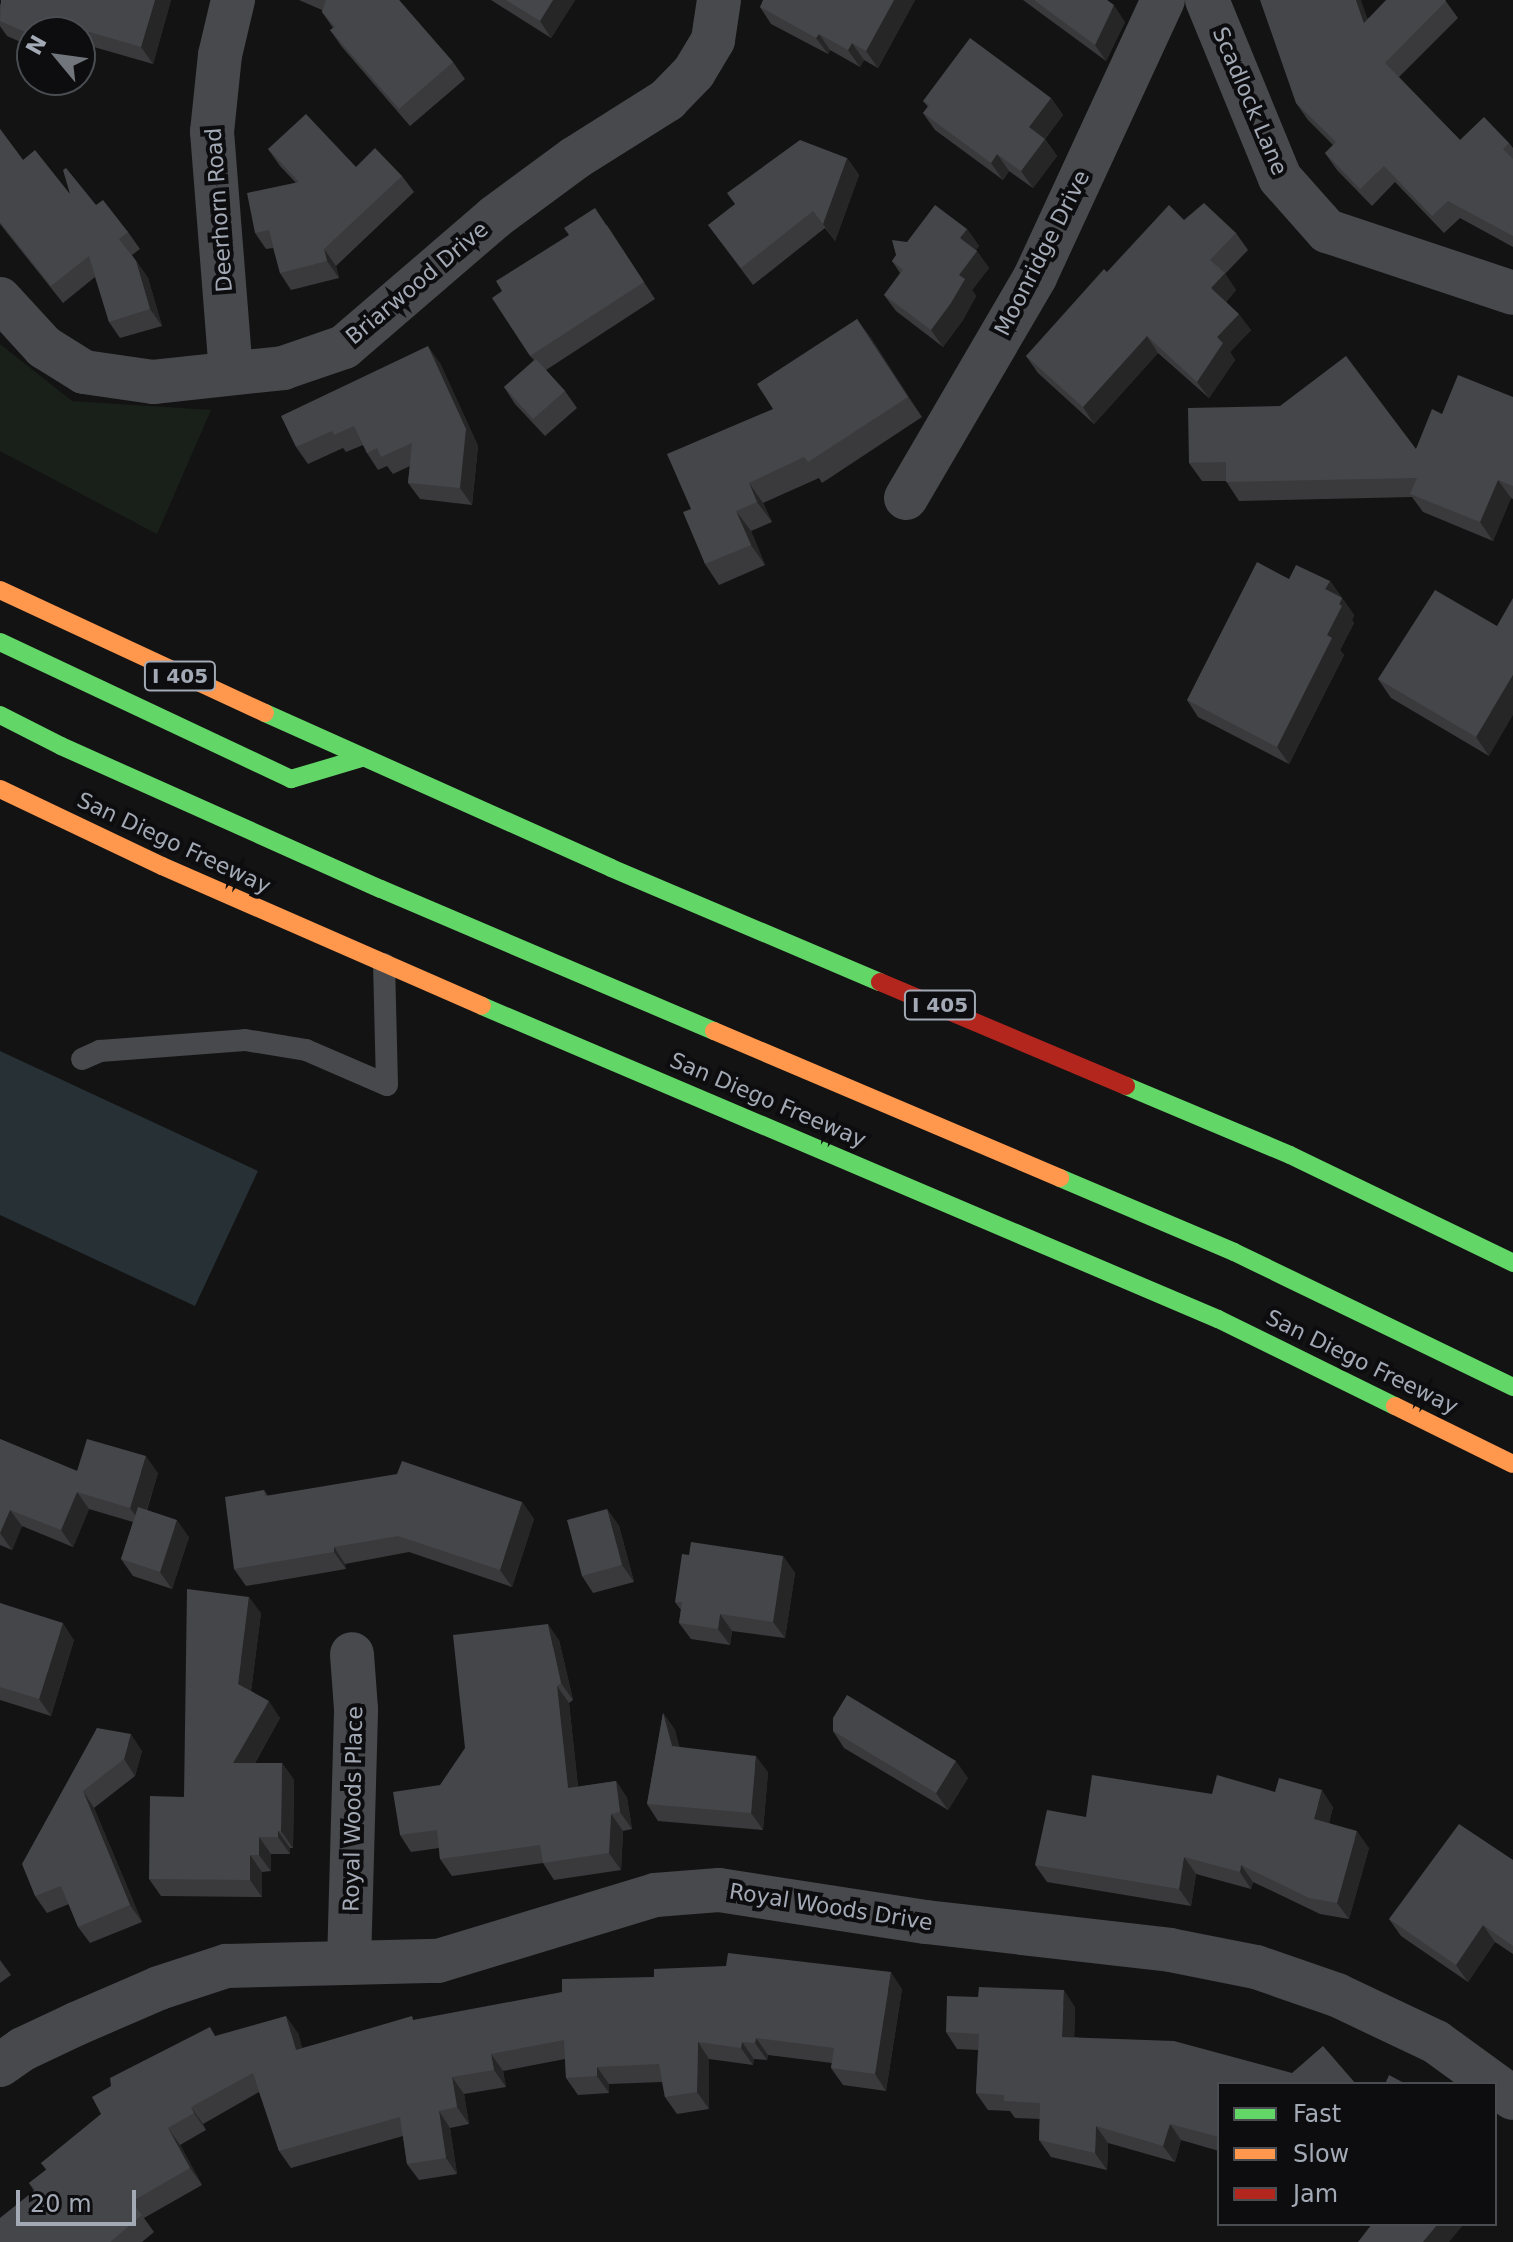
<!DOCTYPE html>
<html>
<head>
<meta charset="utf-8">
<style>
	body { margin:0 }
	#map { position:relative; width:1513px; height:2242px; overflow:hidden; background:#131313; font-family:"DejaVu Sans",sans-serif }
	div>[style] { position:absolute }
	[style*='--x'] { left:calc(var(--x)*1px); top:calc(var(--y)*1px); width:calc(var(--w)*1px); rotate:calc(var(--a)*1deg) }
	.green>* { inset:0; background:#19201a }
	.water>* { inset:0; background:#263035 }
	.lane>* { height:22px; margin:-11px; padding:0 11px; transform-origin:11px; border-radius:11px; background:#47494c }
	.street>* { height:44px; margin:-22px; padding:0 22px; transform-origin:22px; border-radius:22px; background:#47494c }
	.fast>* { height:18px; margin:-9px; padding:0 9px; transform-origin:9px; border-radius:9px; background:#63d668 }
	.slow>* { height:18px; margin:-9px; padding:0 9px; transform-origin:9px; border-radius:9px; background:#ff974d }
	.jam>* { height:18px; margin:-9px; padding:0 9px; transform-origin:9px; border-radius:9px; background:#b3261e }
	.wall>* { inset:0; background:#3a3a3d }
	.shaded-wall>* { inset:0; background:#262627 }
	.building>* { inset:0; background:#45464a }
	span { translate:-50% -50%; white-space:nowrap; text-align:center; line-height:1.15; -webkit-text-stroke:8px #0d0d0f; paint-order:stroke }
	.shield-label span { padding:2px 6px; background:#0d0d0f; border:2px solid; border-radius:6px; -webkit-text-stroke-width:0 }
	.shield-label { font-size:20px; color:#a3aab5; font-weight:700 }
	.street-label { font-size:22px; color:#a3aab5 }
	.legend { position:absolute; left:1217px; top:2082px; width:280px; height:144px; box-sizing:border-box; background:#0d0d0f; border:2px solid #494c51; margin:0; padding:10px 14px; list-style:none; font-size:24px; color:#a3aab5 }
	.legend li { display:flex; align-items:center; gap:16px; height:40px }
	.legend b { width:40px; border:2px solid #494c51 }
	.north { position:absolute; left:16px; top:16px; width:80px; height:80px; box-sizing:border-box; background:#0d0d0f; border:2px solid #494c51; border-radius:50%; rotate:299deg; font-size:22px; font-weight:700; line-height:32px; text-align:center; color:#a3aab5 }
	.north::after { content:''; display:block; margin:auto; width:28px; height:36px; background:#71757c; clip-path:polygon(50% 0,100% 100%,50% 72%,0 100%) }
	.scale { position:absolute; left:16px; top:2190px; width:120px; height:36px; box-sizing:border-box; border:4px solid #a3aab5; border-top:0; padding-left:10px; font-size:24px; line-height:28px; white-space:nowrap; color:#a3aab5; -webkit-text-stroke:6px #0d0d0f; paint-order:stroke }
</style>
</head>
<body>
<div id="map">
	<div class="green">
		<div style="clip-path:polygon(0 344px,72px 401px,211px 410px,157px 534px,0 451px)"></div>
	</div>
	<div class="water">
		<div style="clip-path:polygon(0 1051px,258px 1171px,195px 1306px,0 1215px)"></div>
	</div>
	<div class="lane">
		<div style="--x:82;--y:1059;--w:20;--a:-24"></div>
		<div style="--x:100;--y:1051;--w:145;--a:-4.3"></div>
		<div style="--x:245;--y:1040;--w:62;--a:9.3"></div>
		<div style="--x:306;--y:1050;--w:88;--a:23.4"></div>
		<div style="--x:387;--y:1085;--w:121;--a:-91.4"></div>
	</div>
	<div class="street">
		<div style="--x:1207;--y:0;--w:192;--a:67.7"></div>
		<div style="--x:1280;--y:178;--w:71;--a:48.4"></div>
		<div style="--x:1327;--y:231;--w:196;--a:18.4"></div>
		<div style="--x:0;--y:299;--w:65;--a:47.5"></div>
		<div style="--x:44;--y:347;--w:47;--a:32"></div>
		<div style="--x:84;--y:372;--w:70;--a:8.2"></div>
		<div style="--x:153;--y:382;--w:131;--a:-6.1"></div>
		<div style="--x:283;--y:368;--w:65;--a:-19"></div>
		<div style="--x:344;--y:347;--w:199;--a:-40.7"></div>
		<div style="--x:495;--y:217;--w:99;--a:-36.4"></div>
		<div style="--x:575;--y:158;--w:109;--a:-32.2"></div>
		<div style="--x:667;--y:100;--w:39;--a:-46"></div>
		<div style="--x:694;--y:72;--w:37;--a:-59"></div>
		<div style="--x:713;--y:40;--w:40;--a:-81.5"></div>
		<div style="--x:231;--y:373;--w:242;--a:-94.5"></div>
		<div style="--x:212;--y:132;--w:77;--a:-84.1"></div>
		<div style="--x:220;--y:55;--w:57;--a:-76.7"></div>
		<div style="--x:906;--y:498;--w:256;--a:-59.7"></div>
		<div style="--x:1035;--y:277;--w:305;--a:-65.2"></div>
		<div style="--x:349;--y:1963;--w:254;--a:-88.4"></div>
		<div style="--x:356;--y:1709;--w:55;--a:-94.2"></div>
		<div style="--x:0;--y:2065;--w:28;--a:-35"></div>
		<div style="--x:23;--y:2049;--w:59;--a:-25.3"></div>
		<div style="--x:76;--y:2024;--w:90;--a:-23.4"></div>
		<div style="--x:159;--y:1988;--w:71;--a:-18.2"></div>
		<div style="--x:226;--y:1966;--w:212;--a:-1.4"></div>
		<div style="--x:438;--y:1961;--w:227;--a:-16.9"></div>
		<div style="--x:655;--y:1895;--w:64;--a:-4.5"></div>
		<div style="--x:719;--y:1890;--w:209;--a:8.8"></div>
		<div style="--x:926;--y:1922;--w:246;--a:6.5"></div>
		<div style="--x:1170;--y:1950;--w:88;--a:11.2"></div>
		<div style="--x:1256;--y:1967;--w:86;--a:19.1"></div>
		<div style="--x:1337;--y:1995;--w:110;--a:25.4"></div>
		<div style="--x:1436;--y:2042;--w:95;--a:36"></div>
	</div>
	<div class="fast">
		<div style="--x:0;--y:642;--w:322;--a:25.2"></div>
		<div style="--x:291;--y:779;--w:74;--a:-16.5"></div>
		<div style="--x:265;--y:713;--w:379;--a:24.1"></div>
		<div style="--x:611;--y:868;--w:292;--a:23"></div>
		<div style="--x:0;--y:715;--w:68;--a:26.9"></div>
		<div style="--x:61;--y:746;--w:350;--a:24.1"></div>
		<div style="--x:381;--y:889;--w:362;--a:23.1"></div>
		<div style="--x:482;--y:1006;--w:800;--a:23.04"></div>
		<div style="--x:1218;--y:1319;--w:197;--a:26.2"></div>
		<div style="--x:1126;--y:1086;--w:178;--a:22.8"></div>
		<div style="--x:1290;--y:1155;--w:248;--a:25.8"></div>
		<div style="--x:1060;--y:1178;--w:189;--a:23"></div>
		<div style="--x:1234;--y:1252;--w:310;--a:25.8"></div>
	</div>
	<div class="slow">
		<div style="--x:0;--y:590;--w:292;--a:24.9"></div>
		<div style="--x:0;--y:789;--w:179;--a:25.4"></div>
		<div style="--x:162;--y:866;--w:349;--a:23.6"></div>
		<div style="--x:714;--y:1031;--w:376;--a:23"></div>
		<div style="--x:1395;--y:1406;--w:131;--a:26.2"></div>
	</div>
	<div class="jam">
		<div style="--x:880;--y:982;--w:267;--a:22.9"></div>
	</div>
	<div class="wall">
		<div style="clip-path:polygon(171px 0,153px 64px,80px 43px,80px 32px,32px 32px,32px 47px,7px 36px,0 26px,0 4px)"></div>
		<div style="clip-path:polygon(299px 0,399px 0,453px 62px,465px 79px,410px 126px,342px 47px,330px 30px,333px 28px,322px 12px,322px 10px)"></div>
		<div style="clip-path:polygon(491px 0,575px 0,551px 38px)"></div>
		<div style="clip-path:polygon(915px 0,878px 68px,864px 60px,860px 67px,830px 50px,828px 54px,771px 24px,760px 7px)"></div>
		<div style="clip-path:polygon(1023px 0,1107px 0,1125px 22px,1106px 61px)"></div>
		<div style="clip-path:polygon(1445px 0,1458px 18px,1399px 77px,1460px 140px,1509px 143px,1513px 148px,1513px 247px,1460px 218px,1444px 233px,1395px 182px,1372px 206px,1337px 170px,1325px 153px,1333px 145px,1308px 120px,1296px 103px,1368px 18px)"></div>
		<div style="clip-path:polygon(1051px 98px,1063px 115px,1045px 139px,1057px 156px,1033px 188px,1009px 171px,1003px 180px,935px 130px,923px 113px,928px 107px,923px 101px)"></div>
		<div style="clip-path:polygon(0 129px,23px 160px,70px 194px,96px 205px,128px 232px,140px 249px,132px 255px,148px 278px,162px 326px,120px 338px,109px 322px,95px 277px,63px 303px,0 224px)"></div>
		<div style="clip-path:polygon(268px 149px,402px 176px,414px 192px,336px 266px,339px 278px,291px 290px,280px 273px,273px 248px,266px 249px,255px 233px,296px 183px,280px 166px)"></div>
		<div style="clip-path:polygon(847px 158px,859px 175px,835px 241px,825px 228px,753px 285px,708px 225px)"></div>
		<div style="clip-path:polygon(1184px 220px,1236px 233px,1248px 250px,1225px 274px,1236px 290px,1226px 302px,1251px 330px,1230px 352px,1235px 360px,1209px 398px,1158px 353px,1094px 424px,1038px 373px,1026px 356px,1107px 272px)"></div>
		<div style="clip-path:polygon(607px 225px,655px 299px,546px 370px,565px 391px,577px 408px,545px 436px,515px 404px,504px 387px,534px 360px,530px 356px)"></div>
		<div style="clip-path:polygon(967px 229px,979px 246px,976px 250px,989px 268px,972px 290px,976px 296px,963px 320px,943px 347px,896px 311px,884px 295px,900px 273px,892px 261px,907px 242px)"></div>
		<div style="clip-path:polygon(857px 319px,922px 417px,822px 483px,819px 478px,763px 503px,772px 522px,751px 531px,765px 565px,719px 585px,705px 564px,691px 509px,773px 409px)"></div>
		<div style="clip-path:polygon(440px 363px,478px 446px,472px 505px,420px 499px,408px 483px,410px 466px,393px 474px,387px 466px,378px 470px,367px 453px,363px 445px,346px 452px,343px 448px,308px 464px,296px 447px)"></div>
		<div style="clip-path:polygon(1513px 397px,1513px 499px,1511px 498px,1493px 541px,1423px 512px,1412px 497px,1239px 501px,1226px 481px,1202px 481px,1189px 463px,1416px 449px,1442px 414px)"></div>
		<div style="clip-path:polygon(1289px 579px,1330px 581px,1354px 615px,1352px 620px,1354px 623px,1340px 650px,1344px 655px,1289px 764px,1198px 717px,1187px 700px)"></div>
		<div style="clip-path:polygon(1497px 626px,1489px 756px,1391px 698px,1378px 679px)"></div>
		<div style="clip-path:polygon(0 1439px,77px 1471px,158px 1473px,147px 1510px,189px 1537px,172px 1589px,133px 1576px,121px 1559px,133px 1522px,89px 1509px,73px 1547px,22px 1526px,12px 1550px,0 1545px)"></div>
		<div style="clip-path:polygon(264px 1490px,268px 1496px,522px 1502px,534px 1519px,512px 1587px,409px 1552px,345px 1564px,346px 1569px,246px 1586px,234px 1569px)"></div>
		<div style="clip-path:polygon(607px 1509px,619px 1526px,634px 1582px,593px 1593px,582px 1576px)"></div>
		<div style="clip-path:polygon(783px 1556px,795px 1573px,785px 1638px,732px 1631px,730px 1645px,691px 1639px,679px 1623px,681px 1610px,675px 1602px)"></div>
		<div style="clip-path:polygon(0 1603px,74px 1640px,51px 1716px,0 1700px)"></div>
		<div style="clip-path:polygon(261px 1613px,251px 1691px,280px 1718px,255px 1763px,282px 1763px,294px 1780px,293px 1848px,290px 1848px,290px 1854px,271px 1854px,271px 1871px,262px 1872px,262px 1897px,161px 1896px,149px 1879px)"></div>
		<div style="clip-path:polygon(559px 1640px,573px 1700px,569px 1703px,578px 1787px,616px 1781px,627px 1798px,632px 1829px,623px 1831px,621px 1870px,554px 1880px,543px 1863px,452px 1876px,440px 1859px,439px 1848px,411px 1852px,400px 1835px)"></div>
		<div style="clip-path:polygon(663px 1713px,675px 1730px,679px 1747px,768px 1772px,763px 1830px,658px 1821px,647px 1804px)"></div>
		<div style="clip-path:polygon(97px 1728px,142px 1751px,135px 1776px,94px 1808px,142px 1922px,90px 1943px,78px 1927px,69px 1904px,47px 1913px,35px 1896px)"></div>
		<div style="clip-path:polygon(833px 1731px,968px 1778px,948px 1810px,844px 1748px)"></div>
		<div style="clip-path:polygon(1212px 1794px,1333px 1807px,1329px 1823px,1369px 1848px,1349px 1919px,1320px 1914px,1253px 1882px,1251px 1889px,1196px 1874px,1191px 1906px,1047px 1882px,1035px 1865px,1086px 1817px)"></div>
		<div style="clip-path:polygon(1513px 1860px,1513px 1954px,1495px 1942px,1468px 1982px,1401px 1936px,1389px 1919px)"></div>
		<div style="clip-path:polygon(0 1960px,11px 1975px,0 1983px)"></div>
		<div style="clip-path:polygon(902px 1989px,886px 2091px,843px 2085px,831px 2068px,832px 2063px,768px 2055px,767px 2060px,754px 2059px,753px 2065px,709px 2059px,709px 2109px,677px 2114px,665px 2097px,662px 2082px,609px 2084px,609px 2093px,578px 2095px,566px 2078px,565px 2059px,503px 2071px,506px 2087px,464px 2094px,469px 2124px,450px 2128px,457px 2174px,419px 2180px,407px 2164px,403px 2136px,291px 2168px,279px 2151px,259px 2092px,203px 2124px,206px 2130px,180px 2145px,202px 2185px,144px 2218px,154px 2232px,142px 2242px,0 2242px,34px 2191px,29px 2183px,46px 2170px,41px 2163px,216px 2036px,298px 2033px,302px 2048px,414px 2020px)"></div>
		<div style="clip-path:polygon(978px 1997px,1075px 2007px,1074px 2037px,1356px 2084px,1219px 2084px,1219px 2151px,1181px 2140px,1175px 2162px,1108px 2143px,1107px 2170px,1051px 2157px,1039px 2140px,1040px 2119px,1015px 2118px,1010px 2111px,988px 2110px,976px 2093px,978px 2050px,957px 2049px,946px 2032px)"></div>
	</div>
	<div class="shaded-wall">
		<div style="clip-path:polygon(155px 0,171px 0,153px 64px,141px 47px)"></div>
		<div style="clip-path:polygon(553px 0,575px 0,551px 38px,540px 21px)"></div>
		<div style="clip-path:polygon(894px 0,915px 0,878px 68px,866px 51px)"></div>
		<div style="clip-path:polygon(1356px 0,1361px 0,1375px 40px,1364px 23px)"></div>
		<div style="clip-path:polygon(1114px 5px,1125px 22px,1106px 61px,1095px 45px)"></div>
		<div style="clip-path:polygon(42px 18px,52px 32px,36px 32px)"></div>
		<div style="clip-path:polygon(819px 34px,830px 50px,828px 54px,816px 38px)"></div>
		<div style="clip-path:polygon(852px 43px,864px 60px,860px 67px,848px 50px)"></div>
		<div style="clip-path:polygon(1051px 98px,1063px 115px,1041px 144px,1029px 127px)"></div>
		<div style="clip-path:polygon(1045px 139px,1057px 156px,1033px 188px,1021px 171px)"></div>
		<div style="clip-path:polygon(997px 154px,1009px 171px,1003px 180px,991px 163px)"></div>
		<div style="clip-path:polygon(847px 158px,859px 175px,835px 241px,823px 224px)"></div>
		<div style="clip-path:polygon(967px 229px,979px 246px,972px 255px,960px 238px)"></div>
		<div style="clip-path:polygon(324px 249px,336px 266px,339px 278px,327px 261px)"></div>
		<div style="clip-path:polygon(977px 251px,989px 268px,972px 290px,976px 296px,963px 320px,943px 347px,931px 330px,959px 275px)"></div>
		<div style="clip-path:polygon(136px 261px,148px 278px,162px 326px,150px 309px)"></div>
		<div style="clip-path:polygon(1225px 273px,1236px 290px,1223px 305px,1211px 288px)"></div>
		<div style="clip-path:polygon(1239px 314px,1251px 330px,1230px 352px,1235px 360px,1209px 398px,1197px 382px,1217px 337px)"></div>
		<div style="clip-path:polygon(857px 319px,872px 339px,922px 417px,908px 397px)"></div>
		<div style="clip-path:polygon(1147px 336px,1158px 353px,1094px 424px,1083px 407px)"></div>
		<div style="clip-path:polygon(428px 346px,440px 363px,478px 446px,472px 505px,460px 488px)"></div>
		<div style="clip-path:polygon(1498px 480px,1511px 498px,1493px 541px,1480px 522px)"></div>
		<div style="clip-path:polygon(749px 483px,763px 503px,772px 522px,757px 502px)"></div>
		<div style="clip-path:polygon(736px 511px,751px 531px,765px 565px,751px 545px)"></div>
		<div style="clip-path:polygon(1330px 581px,1341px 597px,1325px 589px)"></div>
		<div style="clip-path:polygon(1342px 598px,1354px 615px,1352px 620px,1354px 623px,1340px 650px,1344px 655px,1289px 764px,1277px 747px,1327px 635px)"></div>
		<div style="clip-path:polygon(1513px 675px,1513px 715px,1489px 756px,1476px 737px)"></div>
		<div style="clip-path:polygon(146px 1456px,158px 1473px,142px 1524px,130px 1508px)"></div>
		<div style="clip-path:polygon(77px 1492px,89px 1509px,73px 1547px,61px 1530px)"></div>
		<div style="clip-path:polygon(522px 1502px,534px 1519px,512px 1587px,500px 1570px)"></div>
		<div style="clip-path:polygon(607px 1509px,619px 1526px,634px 1582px,622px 1565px)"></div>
		<div style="clip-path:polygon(10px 1510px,22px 1526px,12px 1550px,0 1533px)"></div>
		<div style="clip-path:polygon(177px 1520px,189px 1537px,172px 1589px,160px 1572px)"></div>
		<div style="clip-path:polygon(334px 1547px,345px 1564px,346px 1569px,334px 1552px)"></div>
		<div style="clip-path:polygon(783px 1556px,795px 1573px,785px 1638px,773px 1622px)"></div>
		<div style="clip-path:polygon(249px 1597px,261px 1613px,250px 1700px,238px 1684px)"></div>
		<div style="clip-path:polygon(720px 1614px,732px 1631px,730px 1645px,718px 1629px)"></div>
		<div style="clip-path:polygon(63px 1623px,74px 1640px,51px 1716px,39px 1699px)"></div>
		<div style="clip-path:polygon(548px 1624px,559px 1640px,573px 1700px,561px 1683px)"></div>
		<div style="clip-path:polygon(557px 1686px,569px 1703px,580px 1805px,568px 1788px)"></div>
		<div style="clip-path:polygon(269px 1701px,280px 1718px,245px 1780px,233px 1763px)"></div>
		<div style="clip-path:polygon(663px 1713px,675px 1730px,684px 1763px,672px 1746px)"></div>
		<div style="clip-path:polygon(131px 1734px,142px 1751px,135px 1776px,124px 1759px)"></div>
		<div style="clip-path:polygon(756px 1756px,768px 1772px,763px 1830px,751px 1813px)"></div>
		<div style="clip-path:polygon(956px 1761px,968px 1778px,948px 1810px,936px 1793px)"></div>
		<div style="clip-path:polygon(282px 1763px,294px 1780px,293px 1848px,281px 1831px)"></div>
		<div style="clip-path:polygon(616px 1781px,627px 1798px,632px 1829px,620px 1812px)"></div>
		<div style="clip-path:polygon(1322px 1790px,1333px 1807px,1326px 1836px,1314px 1819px)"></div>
		<div style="clip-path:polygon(83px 1791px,94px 1808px,142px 1922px,130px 1905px)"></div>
		<div style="clip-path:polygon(611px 1814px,623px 1831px,621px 1870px,609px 1853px)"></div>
		<div style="clip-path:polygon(278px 1831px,290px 1848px,290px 1854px,278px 1837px)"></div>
		<div style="clip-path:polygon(1357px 1831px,1369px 1848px,1349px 1919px,1337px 1903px)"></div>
		<div style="clip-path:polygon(259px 1837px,271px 1854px,271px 1871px,259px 1855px)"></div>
		<div style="clip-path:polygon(250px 1855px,262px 1872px,262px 1897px,250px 1880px)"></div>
		<div style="clip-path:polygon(1184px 1857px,1196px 1874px,1191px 1906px,1179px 1889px)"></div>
		<div style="clip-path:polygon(1241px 1865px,1253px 1882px,1251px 1889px,1240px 1872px)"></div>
		<div style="clip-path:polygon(1483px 1925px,1495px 1942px,1468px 1982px,1456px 1965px)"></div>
		<div style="clip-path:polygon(891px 1972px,902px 1989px,886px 2091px,875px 2074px)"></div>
		<div style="clip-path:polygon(1064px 1990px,1075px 2007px,1074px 2054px,1062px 2037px)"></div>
		<div style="clip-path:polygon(286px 2016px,298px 2033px,308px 2067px,296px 2050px)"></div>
		<div style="clip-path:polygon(756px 2038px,768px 2055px,767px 2060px,755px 2043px)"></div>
		<div style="clip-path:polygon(698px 2042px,709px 2059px,709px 2109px,697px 2092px)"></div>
		<div style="clip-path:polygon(742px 2042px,754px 2059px,753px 2065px,741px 2048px)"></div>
		<div style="clip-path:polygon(491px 2054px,503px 2071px,506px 2087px,494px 2070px)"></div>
		<div style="clip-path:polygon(597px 2067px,609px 2084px,609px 2093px,597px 2076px)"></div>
		<div style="clip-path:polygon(452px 2077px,464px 2094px,469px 2124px,457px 2107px)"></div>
		<div style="clip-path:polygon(191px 2107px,203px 2124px,206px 2130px,194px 2113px)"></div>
		<div style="clip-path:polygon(439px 2111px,450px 2128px,457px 2174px,446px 2158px)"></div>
		<div style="clip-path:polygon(1170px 2124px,1181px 2140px,1175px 2162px,1163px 2146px)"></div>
		<div style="clip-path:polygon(1096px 2126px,1108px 2143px,1107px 2170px,1095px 2153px)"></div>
		<div style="clip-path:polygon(168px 2128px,180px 2145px,202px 2185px,190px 2168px)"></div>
		<div style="clip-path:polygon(1438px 2224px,1464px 2224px,1449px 2242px,1423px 2242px)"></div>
	</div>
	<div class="building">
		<div style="clip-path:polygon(1px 0,155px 0,141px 47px,42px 18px,36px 32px,32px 32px,32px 35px,0 21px)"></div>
		<div style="clip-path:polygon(326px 0,399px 0,453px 62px,399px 109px,330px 30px,335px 27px,322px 12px)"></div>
		<div style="clip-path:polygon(506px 0,553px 0,540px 21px)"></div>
		<div style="clip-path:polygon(763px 0,894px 0,866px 51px,852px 43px,848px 50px,819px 34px,816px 38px,760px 7px)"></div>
		<div style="clip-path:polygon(1034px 0,1107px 0,1114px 5px,1095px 45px)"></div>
		<div style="clip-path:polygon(1260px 0,1356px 0,1364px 23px,1386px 0,1445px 0,1446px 1px,1385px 63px,1460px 140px,1484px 117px,1509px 143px,1503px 149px,1513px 159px,1513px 236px,1448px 201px,1432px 216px,1384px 166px,1360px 189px,1325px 153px,1336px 142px,1296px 103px)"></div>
		<div style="clip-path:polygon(970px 38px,1051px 98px,1029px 127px,1045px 139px,1021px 171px,997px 154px,991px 163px,923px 113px,929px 105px,923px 101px)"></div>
		<div style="clip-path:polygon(306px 114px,356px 167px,375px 148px,402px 176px,324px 249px,327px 261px,280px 273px,269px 230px,255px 233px,247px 193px,299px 182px,268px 149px)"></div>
		<div style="clip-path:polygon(0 129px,23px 160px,35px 150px,70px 194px,63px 170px,66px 168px,96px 205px,103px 200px,128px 232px,119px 239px,136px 261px,150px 309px,109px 322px,89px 256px,51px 286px,0 222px)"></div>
		<div style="clip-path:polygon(800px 140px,847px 158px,823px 224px,813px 211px,741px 268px,708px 225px,735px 204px,727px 193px)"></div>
		<div style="clip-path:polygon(1204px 203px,1236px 233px,1210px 260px,1225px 273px,1211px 288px,1239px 314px,1217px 337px,1223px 343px,1197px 382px,1147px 336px,1083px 407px,1026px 356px,1104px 269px,1107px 272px,1169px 205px,1184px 220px)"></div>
		<div style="clip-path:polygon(935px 205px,967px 229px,960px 238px,977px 251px,959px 275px,965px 279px,951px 303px,931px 330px,884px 295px,903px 270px,892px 261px,896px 255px,892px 240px,907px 242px)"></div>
		<div style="clip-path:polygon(595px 208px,644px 282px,530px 356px,492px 298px,502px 291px,496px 281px,569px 235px,564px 228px)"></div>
		<div style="clip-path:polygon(857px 319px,908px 397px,808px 462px,804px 457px,749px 483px,757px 502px,736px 511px,751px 545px,705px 564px,683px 512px,691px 509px,667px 454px,773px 409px,757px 384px)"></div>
		<div style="clip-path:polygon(428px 346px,466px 429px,460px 488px,408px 483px,412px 443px,381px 457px,377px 448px,367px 453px,354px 426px,334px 435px,332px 431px,296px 447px,281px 416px)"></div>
		<div style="clip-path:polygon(1346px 356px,1416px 449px,1432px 409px,1442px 414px,1458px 375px,1513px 397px,1513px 486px,1498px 480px,1480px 522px,1410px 494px,1417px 478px,1226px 482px,1226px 462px,1189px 463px,1188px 408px,1280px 406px)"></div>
		<div style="clip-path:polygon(536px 359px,565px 391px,533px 419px,504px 387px)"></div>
		<div style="clip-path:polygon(1257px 562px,1289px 579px,1296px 565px,1330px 581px,1325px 589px,1342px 598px,1339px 604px,1342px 606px,1327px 635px,1332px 638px,1277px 747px,1187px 700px)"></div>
		<div style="clip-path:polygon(1435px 590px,1497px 626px,1513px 598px,1513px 675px,1476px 737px,1378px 679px)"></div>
		<div style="clip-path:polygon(0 1439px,77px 1471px,87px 1439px,146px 1456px,130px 1508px,77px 1492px,61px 1530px,10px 1510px,0 1533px)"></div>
		<div style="clip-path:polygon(402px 1461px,522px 1502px,500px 1570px,398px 1536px,334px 1547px,334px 1552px,234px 1569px,225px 1497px,264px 1490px,265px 1496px,397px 1474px)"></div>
		<div style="clip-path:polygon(138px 1507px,177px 1520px,160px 1572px,121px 1559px)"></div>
		<div style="clip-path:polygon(607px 1509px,622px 1565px,582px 1576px,567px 1520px)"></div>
		<div style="clip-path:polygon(691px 1542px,783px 1556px,773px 1622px,720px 1614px,718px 1629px,679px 1623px,682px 1602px,675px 1602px,682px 1554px,689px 1555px)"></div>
		<div style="clip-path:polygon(187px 1589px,249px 1597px,238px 1684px,269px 1701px,233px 1763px,282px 1763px,281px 1831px,278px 1831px,278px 1837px,259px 1837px,259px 1855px,250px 1855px,250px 1880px,149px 1879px,150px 1796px,184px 1797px)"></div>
		<div style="clip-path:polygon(0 1603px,63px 1623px,39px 1699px,0 1687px)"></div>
		<div style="clip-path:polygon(548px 1624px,561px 1683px,557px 1686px,568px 1788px,616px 1781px,620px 1812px,611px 1814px,609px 1853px,543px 1863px,540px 1845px,440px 1859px,437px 1830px,400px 1835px,393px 1792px,440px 1785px,465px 1748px,453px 1635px)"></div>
		<div style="clip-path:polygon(847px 1695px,956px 1761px,936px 1793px,833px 1731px,833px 1718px)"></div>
		<div style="clip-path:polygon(663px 1713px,672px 1746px,756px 1756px,751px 1813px,647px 1804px)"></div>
		<div style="clip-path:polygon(97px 1728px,131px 1734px,124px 1759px,83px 1791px,130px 1905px,78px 1927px,61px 1886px,35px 1896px,22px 1864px)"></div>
		<div style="clip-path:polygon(1092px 1775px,1212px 1794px,1217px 1775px,1275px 1792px,1279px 1778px,1322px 1790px,1314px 1819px,1357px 1831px,1337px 1903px,1309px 1898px,1241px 1865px,1240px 1872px,1184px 1857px,1179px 1889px,1035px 1865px,1047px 1810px,1086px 1817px)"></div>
		<div style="clip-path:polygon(1459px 1824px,1513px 1860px,1513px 1946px,1483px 1925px,1456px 1965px,1389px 1919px)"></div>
		<div style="clip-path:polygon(728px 1953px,891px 1972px,875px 2074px,831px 2068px,834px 2048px,756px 2038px,755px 2043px,742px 2042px,741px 2048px,698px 2042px,697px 2092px,665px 2097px,659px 2064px,597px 2067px,597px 2076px,566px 2078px,564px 2040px,491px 2054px,494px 2070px,452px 2077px,457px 2107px,439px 2111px,446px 2158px,407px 2164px,400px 2117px,279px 2151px,253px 2073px,191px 2107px,194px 2113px,168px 2128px,190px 2168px,131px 2202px,142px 2215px,110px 2242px,0 2242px,0 2218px,35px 2190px,29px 2183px,47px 2169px,41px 2163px,101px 2114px,92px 2097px,111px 2086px,110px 2078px,210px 2027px,215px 2036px,286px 2016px,296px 2050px,412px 2016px,413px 2020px,562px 1992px,562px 1979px,654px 1977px,654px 1969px,726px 1966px)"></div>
		<div style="clip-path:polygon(979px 1987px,1064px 1990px,1062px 2037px,1174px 2041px,1292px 2073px,1323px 2046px,1356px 2084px,1219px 2084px,1219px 2137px,1170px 2124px,1163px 2146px,1096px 2126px,1095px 2153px,1039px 2140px,1040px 2103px,1004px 2101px,1004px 2095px,976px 2093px,979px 2034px,946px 2032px,947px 1996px,978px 1997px)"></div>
		<div style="clip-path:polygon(1389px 2075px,1406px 2084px,1385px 2084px)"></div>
		<div style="clip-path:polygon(1372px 2224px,1438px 2224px,1423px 2242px,1358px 2242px)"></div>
	</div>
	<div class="shield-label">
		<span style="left:180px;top:676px">I 405</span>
		<span style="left:940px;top:1005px">I 405</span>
	</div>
	<div class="street-label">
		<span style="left:1250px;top:101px;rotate:67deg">Scadlock Lane</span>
		<span style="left:219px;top:210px;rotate:-94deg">Deerhorn Road</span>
		<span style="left:1042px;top:253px;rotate:-63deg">Moonridge Drive</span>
		<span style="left:417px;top:283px;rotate:-40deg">Briarwood Drive</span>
		<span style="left:174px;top:843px;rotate:25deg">San Diego Freeway</span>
		<span style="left:768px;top:1100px;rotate:23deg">San Diego Freeway</span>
		<span style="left:1362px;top:1362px;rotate:26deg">San Diego Freeway</span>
		<span style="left:353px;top:1809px;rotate:-89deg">Royal Woods Place</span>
		<span style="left:831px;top:1907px;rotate:9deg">Royal Woods Drive</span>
	</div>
	<ul class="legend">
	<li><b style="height:10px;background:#63d668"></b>Fast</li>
	<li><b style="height:10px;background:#ff974d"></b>Slow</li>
	<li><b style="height:10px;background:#b3261e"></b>Jam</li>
	</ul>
	<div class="north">N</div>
	<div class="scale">20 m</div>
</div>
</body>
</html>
